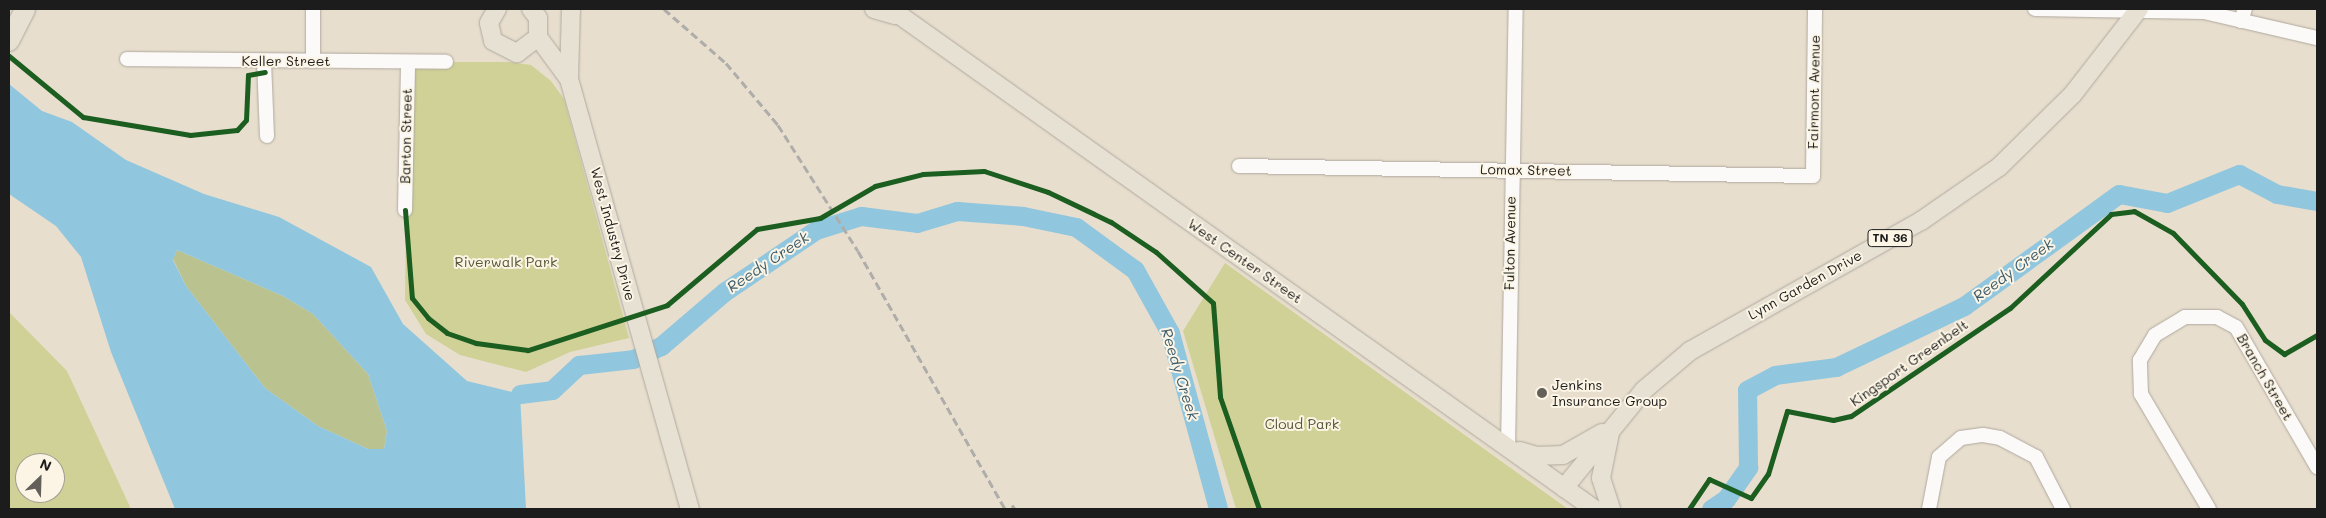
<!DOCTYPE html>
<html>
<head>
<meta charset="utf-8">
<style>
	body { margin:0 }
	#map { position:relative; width:2326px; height:518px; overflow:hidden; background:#e8dece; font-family:Mali,sans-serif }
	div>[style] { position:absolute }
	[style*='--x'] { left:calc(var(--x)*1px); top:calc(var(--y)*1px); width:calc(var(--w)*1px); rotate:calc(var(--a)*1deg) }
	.green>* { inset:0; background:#cfd196 }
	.forest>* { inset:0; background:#bac290 }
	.water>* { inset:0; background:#90c6de }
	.river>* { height:19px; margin:-9.5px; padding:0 9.5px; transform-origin:9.5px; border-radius:9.5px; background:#90c6de }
	.roads { filter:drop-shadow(0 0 1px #afa99f) drop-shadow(0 0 1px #afa99f) }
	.minor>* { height:14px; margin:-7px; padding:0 7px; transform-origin:7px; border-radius:7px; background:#fcfaf8 }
	.major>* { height:18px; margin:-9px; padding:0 9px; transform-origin:9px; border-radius:9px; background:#e6e1d3 }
	.highway>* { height:20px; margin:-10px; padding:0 10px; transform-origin:10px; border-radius:10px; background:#e6e1d3 }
	.rail>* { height:3px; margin-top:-1.5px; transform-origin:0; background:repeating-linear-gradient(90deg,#aeadaa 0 8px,transparent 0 12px) }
	.cycleway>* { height:5px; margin:-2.5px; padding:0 2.5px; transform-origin:2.5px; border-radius:2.5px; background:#1b5e20 }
	.dots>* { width:14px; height:14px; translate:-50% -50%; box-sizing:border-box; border:2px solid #fcf5e5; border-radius:50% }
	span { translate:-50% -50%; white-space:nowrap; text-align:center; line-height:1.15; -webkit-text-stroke:4px #fcf5e5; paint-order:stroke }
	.shield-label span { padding:1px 4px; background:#fcf5e5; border:1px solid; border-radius:4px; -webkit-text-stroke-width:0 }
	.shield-label { font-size:12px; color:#1c1c1c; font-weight:700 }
	.street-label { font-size:14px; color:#1c1c1c }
	.park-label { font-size:14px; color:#545837 }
	.poi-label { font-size:14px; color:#1c1c1c }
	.left { translate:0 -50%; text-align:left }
	.water-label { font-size:15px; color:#3b5c6c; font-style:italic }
	.frame { position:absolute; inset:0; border:10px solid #1c1c1c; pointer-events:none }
	.north { position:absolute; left:15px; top:453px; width:50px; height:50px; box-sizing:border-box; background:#fcf5e5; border:1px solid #a29e95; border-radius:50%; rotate:24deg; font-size:14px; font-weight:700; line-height:20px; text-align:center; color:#1c1c1c }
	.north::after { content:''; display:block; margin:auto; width:18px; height:22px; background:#63605a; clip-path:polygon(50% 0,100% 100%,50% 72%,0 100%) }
</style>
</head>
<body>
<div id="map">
	<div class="green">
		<div style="clip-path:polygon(408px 62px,509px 62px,531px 65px,551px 81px,564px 99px,629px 338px,570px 352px,526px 372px,460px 355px,426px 334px,405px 300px)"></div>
		<div style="clip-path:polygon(1225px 263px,1568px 509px,1236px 509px,1183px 331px)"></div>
		<div style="clip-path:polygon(evenodd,9px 312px,67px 371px,131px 509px,9px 509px,9px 312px,25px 463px,55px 463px,55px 493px,25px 493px,25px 463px)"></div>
	</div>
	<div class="forest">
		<div style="clip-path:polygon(177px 250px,283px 296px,313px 314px,368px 374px,387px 431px,384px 449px,368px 449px,318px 426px,265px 388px,186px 286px,173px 259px)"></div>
	</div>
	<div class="water">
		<div style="clip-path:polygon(evenodd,9px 84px,42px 111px,72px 122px,126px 160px,204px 194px,279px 217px,371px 267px,403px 324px,467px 381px,520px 394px,526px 509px,175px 509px,111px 352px,81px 257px,56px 226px,9px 194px,9px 84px,177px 250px,283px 296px,313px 314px,368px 374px,387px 431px,384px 449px,368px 449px,318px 426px,265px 388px,186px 286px,173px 260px,177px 250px)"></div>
	</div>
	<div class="river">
		<div style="--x:520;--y:394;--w:32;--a:-7"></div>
		<div style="--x:552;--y:390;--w:37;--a:-43"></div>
		<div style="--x:579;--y:365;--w:54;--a:-6.3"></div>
		<div style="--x:633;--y:359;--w:31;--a:-25"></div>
		<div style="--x:661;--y:346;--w:83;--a:-40.6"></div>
		<div style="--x:724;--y:292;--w:111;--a:-34"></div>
		<div style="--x:816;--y:230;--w:47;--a:-17.3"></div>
		<div style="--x:861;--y:216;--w:56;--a:7.1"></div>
		<div style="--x:917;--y:223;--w:42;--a:-16.7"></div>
		<div style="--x:957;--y:211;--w:66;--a:4.3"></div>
		<div style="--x:1023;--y:216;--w:54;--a:11.7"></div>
		<div style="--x:1076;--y:227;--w:73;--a:36.1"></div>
		<div style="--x:1135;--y:270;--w:72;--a:60.9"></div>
		<div style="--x:1170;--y:333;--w:182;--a:74.7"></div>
		<div style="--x:1711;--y:509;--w:18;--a:-34"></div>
		<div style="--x:1726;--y:499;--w:39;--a:-55"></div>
		<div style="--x:1748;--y:467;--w:77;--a:-90.7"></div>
		<div style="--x:1747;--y:390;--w:32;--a:-28"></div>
		<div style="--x:1775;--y:375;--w:62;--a:-7.5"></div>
		<div style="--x:1836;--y:367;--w:142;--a:-25.5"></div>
		<div style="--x:1964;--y:306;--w:191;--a:-35.9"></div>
		<div style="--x:2119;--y:194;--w:49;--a:10.6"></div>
		<div style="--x:2167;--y:203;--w:78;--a:-21.9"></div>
		<div style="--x:2239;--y:174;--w:43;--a:27.8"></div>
		<div style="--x:2277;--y:194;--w:41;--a:9.9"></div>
	</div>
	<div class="roads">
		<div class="minor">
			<div style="--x:2035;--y:9;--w:169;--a:1"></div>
			<div style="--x:2204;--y:12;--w:116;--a:13"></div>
			<div style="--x:2241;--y:21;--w:13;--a:-72"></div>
			<div style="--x:127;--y:59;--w:319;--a:0.5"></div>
			<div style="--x:264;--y:61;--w:75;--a:87.7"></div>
			<div style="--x:313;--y:61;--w:52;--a:-90"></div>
			<div style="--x:1239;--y:166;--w:574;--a:1"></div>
			<div style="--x:1813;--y:176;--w:167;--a:-89.3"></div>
			<div style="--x:405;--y:210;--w:148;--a:-88.8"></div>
			<div style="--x:1508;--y:447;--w:438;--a:-89"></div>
			<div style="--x:1929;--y:509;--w:53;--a:-79.1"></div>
			<div style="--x:1939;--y:457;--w:29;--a:-41"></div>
			<div style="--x:1961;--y:438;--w:22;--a:-8"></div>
			<div style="--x:1983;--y:435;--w:17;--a:10"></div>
			<div style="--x:2000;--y:438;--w:41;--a:27.8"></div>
			<div style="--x:2036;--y:457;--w:59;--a:62.6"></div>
			<div style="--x:2209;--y:509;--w:134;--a:-120.6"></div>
			<div style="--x:2141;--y:394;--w:34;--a:-92"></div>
			<div style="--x:2140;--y:360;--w:29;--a:-59"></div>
			<div style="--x:2155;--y:335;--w:35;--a:-31"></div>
			<div style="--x:2185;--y:317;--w:32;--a:0"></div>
			<div style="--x:2217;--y:317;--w:21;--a:28"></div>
			<div style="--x:2236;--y:327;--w:162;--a:59.9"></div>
		</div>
		<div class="major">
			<div style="--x:497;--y:9;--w:16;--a:120"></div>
			<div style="--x:489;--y:23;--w:18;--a:77"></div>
			<div style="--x:493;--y:41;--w:27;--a:27"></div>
			<div style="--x:517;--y:53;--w:26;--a:-37"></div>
			<div style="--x:538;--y:37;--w:19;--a:-90"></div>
			<div style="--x:538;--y:18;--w:11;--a:-128"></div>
			<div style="--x:874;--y:9;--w:22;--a:16"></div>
			<div style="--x:891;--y:9;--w:863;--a:35.42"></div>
			<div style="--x:538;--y:37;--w:52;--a:53.6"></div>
			<div style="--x:569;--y:79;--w:447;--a:74.3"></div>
			<div style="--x:569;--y:79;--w:70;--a:-88.4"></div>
			<div style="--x:1610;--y:433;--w:46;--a:101.3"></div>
			<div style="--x:1601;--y:478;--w:33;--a:72"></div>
			<div style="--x:1520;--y:451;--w:17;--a:17"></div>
			<div style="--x:1536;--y:456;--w:27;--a:-2"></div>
			<div style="--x:1563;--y:455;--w:45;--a:-29.4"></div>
			<div style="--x:1564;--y:488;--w:127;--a:-50.8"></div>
			<div style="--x:1644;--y:390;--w:60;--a:-40.3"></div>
			<div style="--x:1690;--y:351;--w:265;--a:-29.4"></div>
			<div style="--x:1921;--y:221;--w:95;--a:-34.7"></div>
			<div style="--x:1999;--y:167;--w:104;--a:-44.6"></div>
			<div style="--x:2073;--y:94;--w:108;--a:-52.2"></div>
		</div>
		<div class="highway">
			<div style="--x:9;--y:41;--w:36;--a:-63"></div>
		</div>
	</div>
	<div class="rail">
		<div style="--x:664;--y:9;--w:82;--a:41.1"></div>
		<div style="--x:726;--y:63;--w:81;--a:50"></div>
		<div style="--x:778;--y:125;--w:149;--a:57.6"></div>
		<div style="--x:858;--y:251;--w:297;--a:60.3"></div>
		<div style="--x:1012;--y:505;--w:5;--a:53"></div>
	</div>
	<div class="cycleway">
		<div style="--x:9;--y:56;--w:96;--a:39.5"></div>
		<div style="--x:83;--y:117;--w:109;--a:9.5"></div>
		<div style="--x:190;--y:135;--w:47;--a:-6.1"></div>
		<div style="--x:237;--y:130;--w:13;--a:-48"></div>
		<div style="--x:246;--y:120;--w:45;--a:-87.5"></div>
		<div style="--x:248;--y:75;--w:17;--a:-10"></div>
		<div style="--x:405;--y:210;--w:88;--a:85.5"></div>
		<div style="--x:412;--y:298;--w:26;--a:51"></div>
		<div style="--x:428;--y:318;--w:24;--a:38"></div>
		<div style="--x:447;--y:333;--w:31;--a:19"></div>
		<div style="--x:476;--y:343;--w:52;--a:7.7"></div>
		<div style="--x:528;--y:350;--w:146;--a:-17.9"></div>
		<div style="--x:667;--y:305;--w:118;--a:-40.2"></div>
		<div style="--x:757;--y:229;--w:64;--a:-9.9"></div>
		<div style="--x:820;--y:218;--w:64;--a:-30.2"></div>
		<div style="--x:875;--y:186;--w:49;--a:-14"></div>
		<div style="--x:923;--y:174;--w:61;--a:-2.8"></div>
		<div style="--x:984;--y:171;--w:67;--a:18.2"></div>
		<div style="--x:1048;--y:192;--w:70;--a:25.5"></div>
		<div style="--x:1111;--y:222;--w:54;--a:33.7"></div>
		<div style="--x:1156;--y:252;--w:76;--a:41.8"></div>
		<div style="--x:1213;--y:303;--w:94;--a:85.7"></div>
		<div style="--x:1220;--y:397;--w:119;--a:70.8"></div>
		<div style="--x:1689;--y:509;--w:36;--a:-56"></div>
		<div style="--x:1709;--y:479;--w:46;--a:24.3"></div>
		<div style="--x:1751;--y:498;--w:29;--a:-55"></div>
		<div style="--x:1768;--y:474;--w:66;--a:-73.2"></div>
		<div style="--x:1787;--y:411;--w:47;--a:11.1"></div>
		<div style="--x:1833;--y:420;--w:18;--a:-13"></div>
		<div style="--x:1851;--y:416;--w:192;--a:-34.2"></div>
		<div style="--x:2010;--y:308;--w:138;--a:-42.9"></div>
		<div style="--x:2111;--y:214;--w:23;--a:-7"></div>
		<div style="--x:2134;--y:211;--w:45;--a:29.4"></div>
		<div style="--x:2173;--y:233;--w:99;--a:45.8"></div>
		<div style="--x:2242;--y:304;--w:43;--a:57.4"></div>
		<div style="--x:2265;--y:340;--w:24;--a:36"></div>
		<div style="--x:2284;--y:354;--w:38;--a:-30"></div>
	</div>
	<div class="dots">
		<div style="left:1542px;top:393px;background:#63605a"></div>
	</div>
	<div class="shield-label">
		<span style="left:1890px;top:238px">TN 36</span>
	</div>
	<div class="street-label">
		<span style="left:286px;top:61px">Keller Street</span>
		<span style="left:1814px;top:92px;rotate:-89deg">Fairmont Avenue</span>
		<span style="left:406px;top:136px;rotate:-89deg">Barton Street</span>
		<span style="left:1526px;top:170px;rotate:1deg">Lomax Street</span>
		<span style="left:613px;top:234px;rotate:75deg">West Industry Drive</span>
		<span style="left:1510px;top:243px;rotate:-89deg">Fulton Avenue</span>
		<span style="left:1245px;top:261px;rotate:35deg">West Center Street</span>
		<span style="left:1805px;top:285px;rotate:-29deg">Lynn Garden Drive</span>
		<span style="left:1909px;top:363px;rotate:-35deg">Kingsport Greenbelt</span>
		<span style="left:2265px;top:377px;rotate:60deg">Branch Street</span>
	</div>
	<div class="park-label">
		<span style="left:506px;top:262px">Riverwalk Park</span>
		<span style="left:1302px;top:424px">Cloud Park</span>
	</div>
	<div class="poi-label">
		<span class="left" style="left:1552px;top:393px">Jenkins<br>Insurance Group</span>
	</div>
	<div class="water-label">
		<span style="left:768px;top:262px;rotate:-34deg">Reedy Creek</span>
		<span style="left:2013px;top:270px;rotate:-36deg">Reedy Creek</span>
		<span style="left:1180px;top:374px;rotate:73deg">Reedy Creek</span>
	</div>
	<div class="frame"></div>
	<div class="north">N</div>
</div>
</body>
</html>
